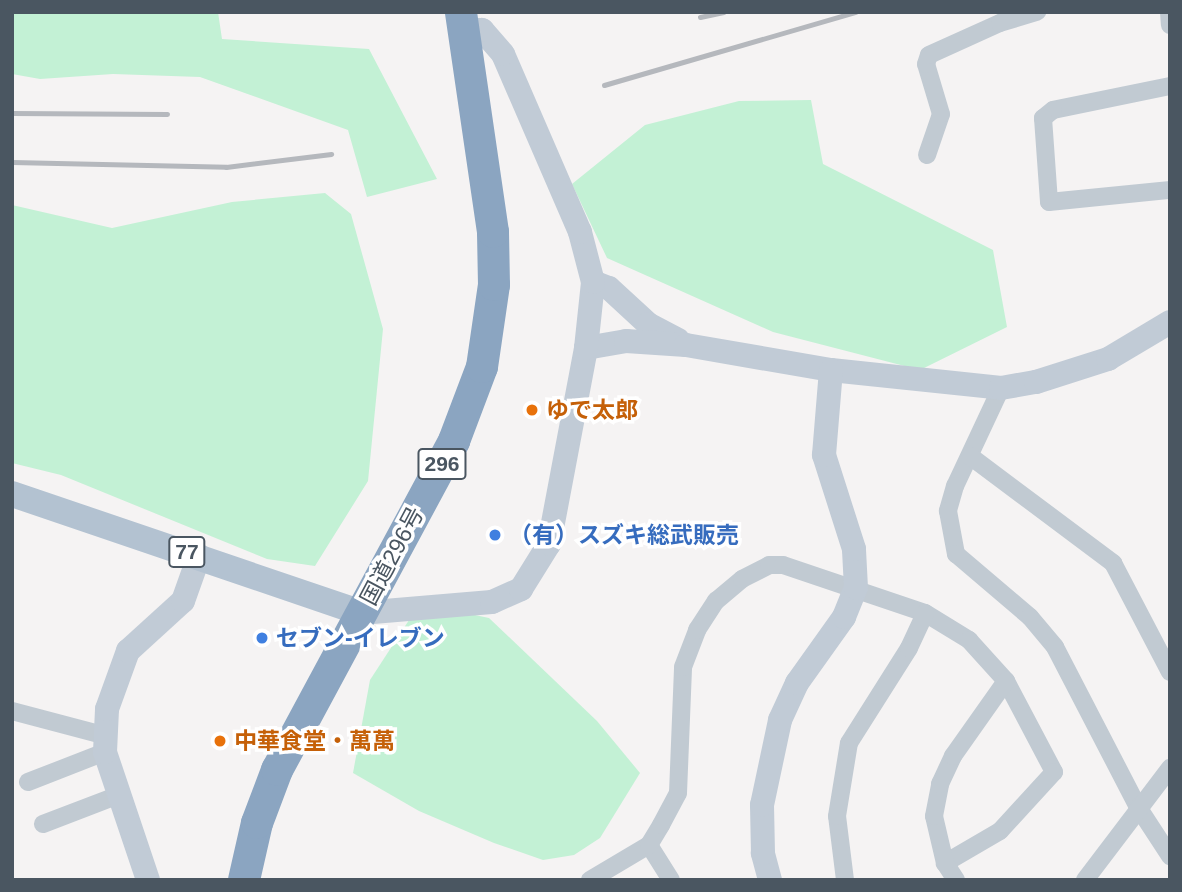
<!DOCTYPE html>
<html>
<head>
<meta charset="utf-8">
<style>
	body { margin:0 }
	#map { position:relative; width:1182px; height:892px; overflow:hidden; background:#f5f3f3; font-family:Helvetica,"Noto Sans JP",sans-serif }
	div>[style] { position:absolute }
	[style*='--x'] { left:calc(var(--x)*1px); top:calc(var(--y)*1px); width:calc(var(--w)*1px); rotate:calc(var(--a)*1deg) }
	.green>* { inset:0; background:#c3f1d5 }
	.street>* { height:18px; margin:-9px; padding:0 9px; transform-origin:9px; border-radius:9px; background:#c1cad2 }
	.secondary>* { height:24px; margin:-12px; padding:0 12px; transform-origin:12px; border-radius:12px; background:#c1cbd6 }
	.primary>* { height:26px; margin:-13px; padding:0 13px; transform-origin:13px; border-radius:13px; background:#b3c2d1 }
	.highway>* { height:32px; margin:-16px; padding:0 16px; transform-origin:16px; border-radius:16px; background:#8ba5c1 }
	.rail>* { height:5px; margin:-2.5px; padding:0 2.5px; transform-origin:2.5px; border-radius:2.5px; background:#b5b8bd }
	.dots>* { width:19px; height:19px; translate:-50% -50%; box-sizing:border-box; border:4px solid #fff; border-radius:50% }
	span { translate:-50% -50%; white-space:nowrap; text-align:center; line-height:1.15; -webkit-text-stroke:7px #fff; paint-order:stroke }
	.shield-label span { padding:2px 5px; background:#fff; border:2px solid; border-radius:5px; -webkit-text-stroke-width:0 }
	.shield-label { font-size:21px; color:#4a5661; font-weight:700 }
	.food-label { font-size:23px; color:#c56008; font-weight:700 }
	.left { translate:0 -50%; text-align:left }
	.shop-label { font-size:23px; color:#366cbe; font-weight:700 }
	.street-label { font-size:23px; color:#4a5661 }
	.frame { position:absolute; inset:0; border:14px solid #4a5661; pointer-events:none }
</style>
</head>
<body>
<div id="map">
	<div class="green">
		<div style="clip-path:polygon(12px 12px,218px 12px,222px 39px,369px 49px,437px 179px,367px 197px,348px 130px,200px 77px,113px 74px,40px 79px,12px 74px)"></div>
		<div style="clip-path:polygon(811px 100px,823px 164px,993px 250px,1007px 327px,920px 370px,773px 332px,607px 258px,572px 184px,645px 125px,739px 101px)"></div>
		<div style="clip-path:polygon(325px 193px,351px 214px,383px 329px,368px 481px,315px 566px,267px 559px,61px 475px,12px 463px,12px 205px,112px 228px,232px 202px)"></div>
		<div style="clip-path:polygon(451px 610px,489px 618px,597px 721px,640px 773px,600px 838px,574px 855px,543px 860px,494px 843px,419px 811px,353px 773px,370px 680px,411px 617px)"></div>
	</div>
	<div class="street">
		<div style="--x:1169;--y:12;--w:13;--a:86"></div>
		<div style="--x:1170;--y:86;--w:119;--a:168.4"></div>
		<div style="--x:1053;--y:110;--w:13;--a:141"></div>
		<div style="--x:1043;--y:118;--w:84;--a:85.9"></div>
		<div style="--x:1049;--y:202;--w:122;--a:-5.7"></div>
		<div style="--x:927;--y:155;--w:43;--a:-71.1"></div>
		<div style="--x:941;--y:114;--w:52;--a:-106.7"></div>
		<div style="--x:926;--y:64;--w:9;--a:-72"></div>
		<div style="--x:929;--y:55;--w:78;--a:-24.3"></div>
		<div style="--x:1000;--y:23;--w:39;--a:-17"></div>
		<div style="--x:1001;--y:388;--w:108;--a:115.1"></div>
		<div style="--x:955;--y:486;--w:26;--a:106"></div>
		<div style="--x:948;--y:511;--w:44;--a:79.5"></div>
		<div style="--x:956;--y:554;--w:97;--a:40.4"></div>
		<div style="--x:1030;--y:617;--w:39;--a:50"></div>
		<div style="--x:1055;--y:647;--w:180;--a:62.6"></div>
		<div style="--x:1138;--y:807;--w:59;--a:56.9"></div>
		<div style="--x:970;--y:456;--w:179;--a:36.8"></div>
		<div style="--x:1113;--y:563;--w:123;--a:62.4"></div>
		<div style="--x:12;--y:711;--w:94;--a:14.8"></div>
		<div style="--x:28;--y:782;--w:83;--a:-21.3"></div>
		<div style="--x:43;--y:824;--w:78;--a:-21"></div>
		<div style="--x:649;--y:845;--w:41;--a:57.8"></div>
		<div style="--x:590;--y:880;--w:69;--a:-30.7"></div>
		<div style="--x:649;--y:845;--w:23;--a:-59"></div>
		<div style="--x:661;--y:825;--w:36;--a:-62"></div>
		<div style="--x:678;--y:793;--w:126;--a:-87.7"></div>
		<div style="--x:683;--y:667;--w:40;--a:-69"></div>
		<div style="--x:697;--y:630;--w:35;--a:-57"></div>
		<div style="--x:716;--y:601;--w:34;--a:-40"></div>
		<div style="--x:742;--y:579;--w:30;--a:-27"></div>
		<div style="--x:769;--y:565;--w:14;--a:0"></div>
		<div style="--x:783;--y:565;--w:150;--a:18.7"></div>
		<div style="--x:925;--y:613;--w:52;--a:31.5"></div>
		<div style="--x:969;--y:640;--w:55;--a:47.9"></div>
		<div style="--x:1006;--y:681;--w:103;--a:62.2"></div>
		<div style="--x:1054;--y:772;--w:80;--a:132.5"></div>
		<div style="--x:1000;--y:831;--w:64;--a:149.8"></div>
		<div style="--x:845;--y:880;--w:64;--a:-97.1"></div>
		<div style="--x:837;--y:816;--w:74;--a:-80.7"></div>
		<div style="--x:849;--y:743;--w:112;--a:-57.7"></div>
		<div style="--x:909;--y:648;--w:38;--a:-65"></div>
		<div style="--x:956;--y:880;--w:20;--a:-123"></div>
		<div style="--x:945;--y:863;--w:48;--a:-103.2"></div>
		<div style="--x:934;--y:816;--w:33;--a:-79"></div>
		<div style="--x:940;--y:784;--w:31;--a:-65"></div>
		<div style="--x:953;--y:756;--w:92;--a:-54.8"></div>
		<div style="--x:1085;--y:880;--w:141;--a:-52.8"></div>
	</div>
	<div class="secondary">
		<div style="--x:593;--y:282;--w:17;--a:21"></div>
		<div style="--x:609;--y:288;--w:53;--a:42.7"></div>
		<div style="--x:648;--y:324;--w:34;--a:28"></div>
		<div style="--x:586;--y:348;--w:41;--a:-9.9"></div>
		<div style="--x:626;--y:341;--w:60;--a:3.8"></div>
		<div style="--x:686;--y:345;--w:147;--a:9.8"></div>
		<div style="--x:831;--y:370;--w:171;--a:6"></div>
		<div style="--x:1001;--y:388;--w:36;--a:-10"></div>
		<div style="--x:1036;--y:382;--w:76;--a:-17.7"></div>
		<div style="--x:1108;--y:359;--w:72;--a:-30.8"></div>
		<div style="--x:361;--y:613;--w:131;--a:-4.8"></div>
		<div style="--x:492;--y:602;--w:32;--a:-24"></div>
		<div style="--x:521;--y:589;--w:53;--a:-58.1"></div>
		<div style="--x:549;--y:544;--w:199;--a:-79.3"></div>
		<div style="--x:586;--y:348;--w:66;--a:-83.9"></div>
		<div style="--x:593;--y:282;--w:52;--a:-104.6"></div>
		<div style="--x:580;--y:232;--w:194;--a:-113.4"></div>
		<div style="--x:503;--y:54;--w:32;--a:-131"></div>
		<div style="--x:482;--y:30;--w:17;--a:180"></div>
		<div style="--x:148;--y:880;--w:135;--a:-108.6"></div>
		<div style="--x:105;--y:752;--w:43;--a:-87.3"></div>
		<div style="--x:107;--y:709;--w:62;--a:-70.1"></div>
		<div style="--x:128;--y:651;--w:74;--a:-42.3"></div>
		<div style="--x:183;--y:601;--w:48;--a:-70.4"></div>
		<div style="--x:770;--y:880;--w:28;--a:-105"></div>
		<div style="--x:763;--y:853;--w:48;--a:-91.2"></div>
		<div style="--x:762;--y:805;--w:87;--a:-78"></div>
		<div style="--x:780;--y:720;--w:41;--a:-65.3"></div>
		<div style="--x:797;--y:683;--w:81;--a:-54.5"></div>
		<div style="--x:844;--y:617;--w:31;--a:-68"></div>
		<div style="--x:856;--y:588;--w:39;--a:-93"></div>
		<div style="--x:854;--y:549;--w:99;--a:-107.7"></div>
		<div style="--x:824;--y:455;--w:85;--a:-85.3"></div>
	</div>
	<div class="primary">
		<div style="--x:12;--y:494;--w:369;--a:18.8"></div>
	</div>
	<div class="highway">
		<div style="--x:244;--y:880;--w:58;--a:-77.2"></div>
		<div style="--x:257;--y:823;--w:57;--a:-69.3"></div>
		<div style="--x:277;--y:770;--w:374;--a:-61.7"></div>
		<div style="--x:454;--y:441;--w:79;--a:-69.3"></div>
		<div style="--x:482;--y:367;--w:83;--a:-81.7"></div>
		<div style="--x:494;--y:285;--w:53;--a:-91.1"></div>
		<div style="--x:493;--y:232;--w:222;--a:-98.3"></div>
	</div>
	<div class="rail">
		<div style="--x:700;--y:17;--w:24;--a:-12"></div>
		<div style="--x:604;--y:85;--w:262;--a:-16.2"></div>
		<div style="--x:12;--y:113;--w:155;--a:0.4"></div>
		<div style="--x:12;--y:162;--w:214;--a:1.3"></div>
		<div style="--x:226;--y:167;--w:106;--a:-7.1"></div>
	</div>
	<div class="dots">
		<div style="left:532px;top:410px;background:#e8710a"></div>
		<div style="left:495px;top:535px;background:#3f7fe0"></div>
		<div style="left:262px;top:638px;background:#3f7fe0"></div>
		<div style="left:220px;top:741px;background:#e8710a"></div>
	</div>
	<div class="shield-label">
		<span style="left:442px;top:464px">296</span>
		<span style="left:187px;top:552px">77</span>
	</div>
	<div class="food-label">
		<span class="left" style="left:546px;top:410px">ゆで太郎</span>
		<span class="left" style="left:234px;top:741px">中華食堂・萬萬</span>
	</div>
	<div class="shop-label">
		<span class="left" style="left:509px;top:535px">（有）スズキ総武販売</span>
		<span class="left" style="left:276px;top:638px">セブン-イレブン</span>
	</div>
	<div class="street-label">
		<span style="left:392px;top:556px;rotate:-62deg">国道296号</span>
	</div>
	<div class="frame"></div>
</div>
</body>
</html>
